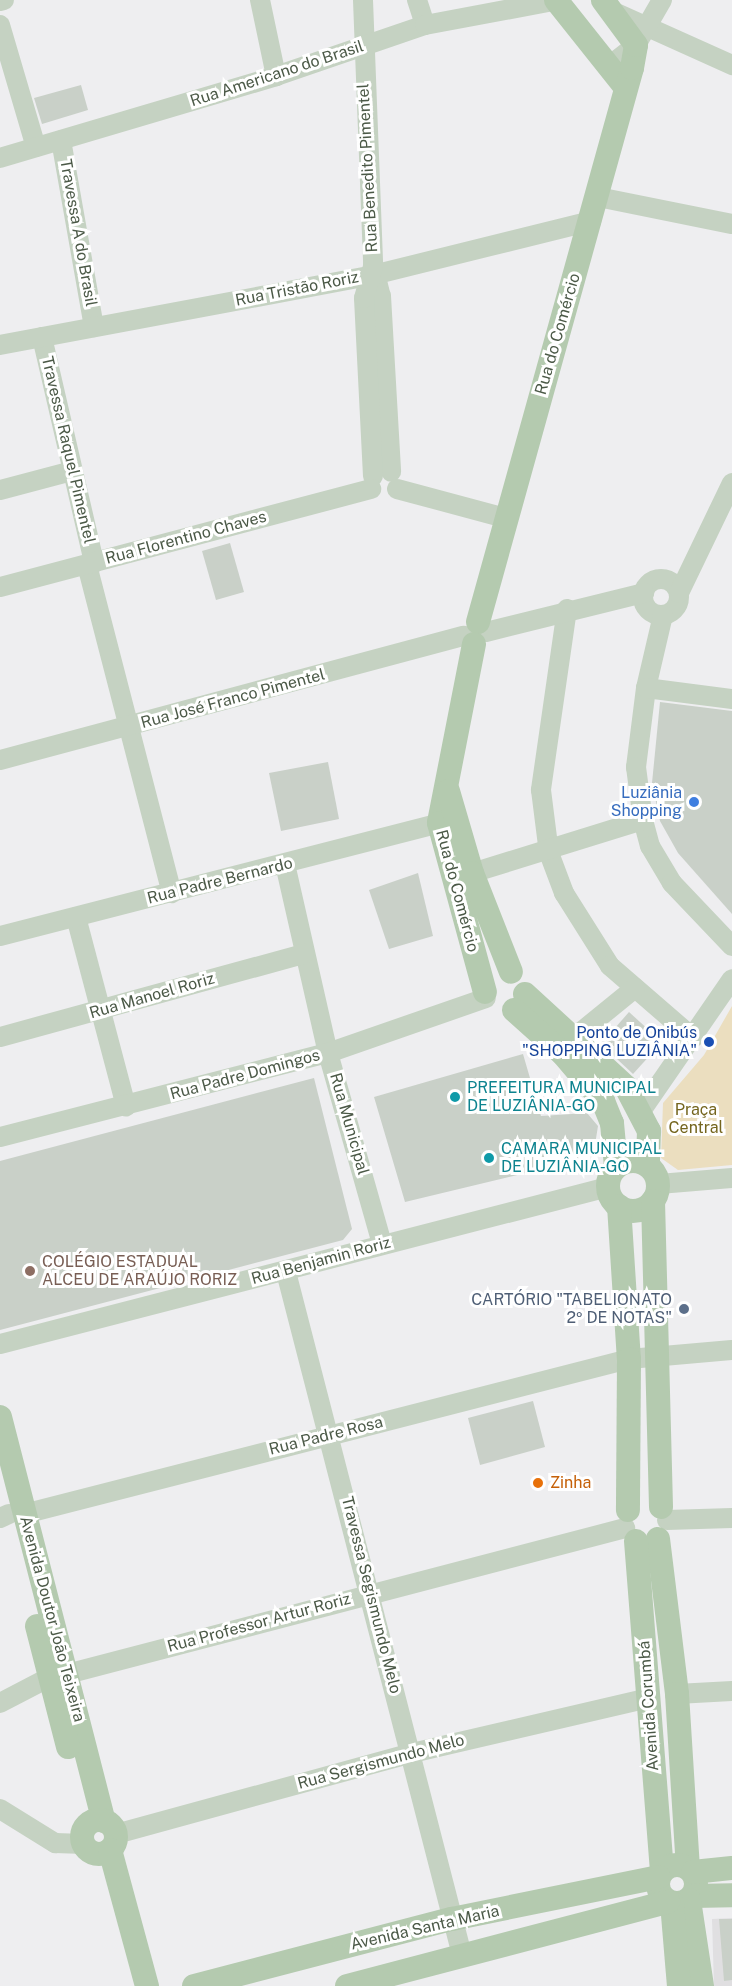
<!DOCTYPE html>
<html>
<head>
<meta charset="utf-8">
<style>
	body { margin:0 }
	#map { position:relative; width:732px; height:1986px; overflow:hidden; background:#eeeef0; font-family:"Public Sans",sans-serif }
	div>[style] { position:absolute }
	[style*='--x'] { left:calc(var(--x)*1px); top:calc(var(--y)*1px); width:calc(var(--w)*1px); rotate:calc(var(--a)*1deg) }
	.education>* { inset:0; background:#e0dfe1 }
	.green>* { inset:0; background:#ebdebf }
	.building>* { inset:0; background:#c9d0c8 }
	.minor>* { height:20px; margin:-10px; padding:0 10px; transform-origin:10px; border-radius:10px; background:#c5d2c2 }
	.minor>.ring { margin:-10px; padding:0; box-sizing:content-box; background:none; border:20px solid #c5d2c2; border-radius:50% }
	.major>* { height:24px; margin:-12px; padding:0 12px; transform-origin:12px; border-radius:12px; background:#b4caaf }
	.major>.ring { margin:-12px; padding:0; box-sizing:content-box; background:none; border:24px solid #b4caaf; border-radius:50% }
	.dots>* { width:16px; height:16px; translate:-50% -50%; box-sizing:border-box; border:3px solid #fff; border-radius:50% }
	span { translate:-50% -50%; white-space:nowrap; text-align:center; line-height:1.15; -webkit-text-stroke:6px #fff; paint-order:stroke }
	.street-label { font-size:16px; color:#4b5947 }
	.shop-label { font-size:16px; color:#366cbe }
	.right { translate:-100% -50%; text-align:right }
	.transit-label { font-size:16px; color:#164399 }
	.culture-label { font-size:16px; color:#0d838f }
	.left { translate:0 -50%; text-align:left }
	.park-label { font-size:16px; color:#74651e }
	.education-label { font-size:16px; color:#785e54 }
	.service-label { font-size:16px; color:#4e5e75 }
	.food-label { font-size:16px; color:#c56008 }
</style>
</head>
<body>
<div id="map">
	<div class="education">
		<div style="clip-path:polygon(732px 1918px,732px 1986px,714px 1986px,712px 1919px)"></div>
	</div>
	<div class="green">
		<div style="clip-path:polygon(732px 1006px,732px 1165px,678px 1170px,661px 1158px,663px 1103px,704px 1055px)"></div>
	</div>
	<div class="building">
		<div style="clip-path:polygon(81px 85px,88px 110px,42px 124px,34px 98px)"></div>
		<div style="clip-path:polygon(230px 543px,244px 592px,216px 600px,202px 551px)"></div>
		<div style="clip-path:polygon(660px 702px,732px 711px,732px 914px,678px 853px,660px 821px,652px 783px)"></div>
		<div style="clip-path:polygon(328px 762px,339px 819px,281px 831px,269px 773px)"></div>
		<div style="clip-path:polygon(418px 873px,433px 936px,389px 949px,369px 890px)"></div>
		<div style="clip-path:polygon(629px 1012px,662px 1042px,633px 1074px,601px 1044px)"></div>
		<div style="clip-path:polygon(523px 1054px,541px 1116px,587px 1113px,598px 1126px,594px 1151px,563px 1164px,405px 1202px,374px 1097px)"></div>
		<div style="clip-path:polygon(314px 1078px,352px 1229px,343px 1240px,0 1330px,0 1161px)"></div>
		<div style="clip-path:polygon(533px 1401px,545px 1447px,480px 1465px,468px 1418px)"></div>
		<div style="clip-path:polygon(719px 1919px,732px 1919px,732px 1980px,724px 1981px)"></div>
	</div>
	<div class="minor">
		<div style="--x:260;--y:0;--w:78;--a:78.1"></div>
		<div style="--x:363;--y:0;--w:265;--a:87.8"></div>
		<div style="--x:373;--y:265;--w:32;--a:76"></div>
		<div style="--x:381;--y:296;--w:176;--a:86.7"></div>
		<div style="--x:417;--y:0;--w:26;--a:72"></div>
		<div style="--x:0;--y:1;--w:4;--a:-14"></div>
		<div style="--x:612;--y:11;--w:132;--a:24.2"></div>
		<div style="--x:0;--y:25;--w:127;--a:73.6"></div>
		<div style="--x:608;--y:67;--w:36;--a:-38"></div>
		<div style="--x:636;--y:45;--w:52;--a:-60"></div>
		<div style="--x:61;--y:140;--w:190;--a:80"></div>
		<div style="--x:0;--y:158;--w:288;--a:-16.5"></div>
		<div style="--x:276;--y:76;--w:157;--a:-18.9"></div>
		<div style="--x:425;--y:25;--w:136;--a:-10.6"></div>
		<div style="--x:598;--y:197;--w:137;--a:11.4"></div>
		<div style="--x:42;--y:337;--w:232;--a:77"></div>
		<div style="--x:0;--y:345;--w:375;--a:-10.6"></div>
		<div style="--x:369;--y:276;--w:229;--a:-13.9"></div>
		<div style="--x:373;--y:476;--w:178;--a:-92.9"></div>
		<div style="--x:364;--y:298;--w:32;--a:-74"></div>
		<div style="--x:397;--y:489;--w:112;--a:15"></div>
		<div style="--x:0;--y:490;--w:74;--a:-14.8"></div>
		<div style="--x:87;--y:565;--w:339;--a:75.5"></div>
		<div class="ring" style="left:643px;top:579px;width:16px;height:16px"></div>
		<div style="--x:0;--y:587;--w:384;--a:-14.8"></div>
		<div style="--x:679;--y:593;--w:122;--a:-64.3"></div>
		<div style="--x:567;--y:609;--w:183;--a:98.2"></div>
		<div style="--x:541;--y:790;--w:64;--a:82.8"></div>
		<div style="--x:549;--y:853;--w:43;--a:69.4"></div>
		<div style="--x:564;--y:893;--w:86;--a:57.8"></div>
		<div style="--x:610;--y:966;--w:110;--a:40.9"></div>
		<div style="--x:663;--y:615;--w:75;--a:103.1"></div>
		<div style="--x:646;--y:688;--w:80;--a:97.2"></div>
		<div style="--x:636;--y:767;--w:53;--a:82.5"></div>
		<div style="--x:643;--y:820;--w:27;--a:75"></div>
		<div style="--x:650;--y:846;--w:43;--a:59.3"></div>
		<div style="--x:672;--y:883;--w:87;--a:46.4"></div>
		<div style="--x:486;--y:632;--w:163;--a:-13.9"></div>
		<div style="--x:646;--y:688;--w:87;--a:7.3"></div>
		<div style="--x:0;--y:760;--w:480;--a:-15"></div>
		<div style="--x:285;--y:864;--w:194;--a:77.2"></div>
		<div style="--x:328;--y:1053;--w:198;--a:74.2"></div>
		<div style="--x:472;--y:873;--w:179;--a:-17.2"></div>
		<div style="--x:76;--y:917;--w:196;--a:75.2"></div>
		<div style="--x:0;--y:936;--w:453;--a:-14.4"></div>
		<div style="--x:576;--y:1036;--w:76;--a:-39.1"></div>
		<div style="--x:0;--y:1037;--w:315;--a:-15.3"></div>
		<div style="--x:641;--y:1111;--w:160;--a:-55.4"></div>
		<div style="--x:0;--y:1137;--w:339;--a:-14.4"></div>
		<div style="--x:328;--y:1053;--w:167;--a:-19.2"></div>
		<div style="--x:659;--y:1184;--w:73;--a:-4.7"></div>
		<div style="--x:286;--y:1272;--w:705;--a:75.55"></div>
		<div style="--x:0;--y:1344;--w:628;--a:-14.48"></div>
		<div style="--x:24;--y:1514;--w:625;--a:-14.37"></div>
		<div style="--x:629;--y:1359;--w:103;--a:-5"></div>
		<div style="--x:0;--y:1518;--w:10;--a:-24"></div>
		<div style="--x:667;--y:1520;--w:65;--a:-1.8"></div>
		<div style="--x:67;--y:1674;--w:577;--a:-14.66"></div>
		<div style="--x:677;--y:1694;--w:55;--a:-3.1"></div>
		<div style="--x:0;--y:1703;--w:56;--a:-27.5"></div>
		<div style="--x:0;--y:1809;--w:65;--a:31.7"></div>
		<div style="--x:55;--y:1843;--w:29;--a:2"></div>
		<div style="--x:116;--y:1834;--w:307;--a:-15.3"></div>
		<div style="--x:412;--y:1753;--w:242;--a:-13.1"></div>
	</div>
	<div class="major">
		<div style="--x:556;--y:0;--w:112;--a:51.5"></div>
		<div style="--x:478;--y:622;--w:575;--a:-74.47"></div>
		<div style="--x:632;--y:68;--w:23;--a:-80"></div>
		<div style="--x:636;--y:45;--w:56;--a:-126.3"></div>
		<div style="--x:474;--y:644;--w:182;--a:101.1"></div>
		<div style="--x:439;--y:823;--w:175;--a:74.8"></div>
		<div style="--x:448;--y:791;--w:85;--a:73.7"></div>
		<div style="--x:472;--y:873;--w:106;--a:68.5"></div>
		<div style="--x:525;--y:994;--w:137;--a:42.6"></div>
		<div style="--x:626;--y:1087;--w:50;--a:62.4"></div>
		<div style="--x:649;--y:1131;--w:34;--a:92"></div>
		<div style="--x:514;--y:1010;--w:66;--a:41.9"></div>
		<div style="--x:563;--y:1054;--w:62;--a:49.6"></div>
		<div style="--x:603;--y:1101;--w:24;--a:68"></div>
		<div style="--x:612;--y:1123;--w:44;--a:84.8"></div>
		<div class="ring" style="left:608px;top:1161px;width:26px;height:26px"></div>
		<div style="--x:653;--y:1201;--w:306;--a:88.5"></div>
		<div style="--x:619;--y:1206;--w:153;--a:86.3"></div>
		<div style="--x:629;--y:1359;--w:151;--a:90.4"></div>
		<div style="--x:0;--y:1417;--w:417;--a:75.6"></div>
		<div style="--x:658;--y:1539;--w:156;--a:83"></div>
		<div style="--x:677;--y:1694;--w:174;--a:86.4"></div>
		<div style="--x:636;--y:1541;--w:332;--a:85.5"></div>
		<div style="--x:37;--y:1626;--w:125;--a:75.6"></div>
		<div class="ring" style="left:82px;top:1820px;width:10px;height:10px"></div>
		<div style="--x:110;--y:1850;--w:141;--a:74.8"></div>
		<div class="ring" style="left:658px;top:1865px;width:14px;height:14px"></div>
		<div style="--x:693;--y:1872;--w:39;--a:-6"></div>
		<div style="--x:693;--y:1896;--w:39;--a:-1"></div>
		<div style="--x:689;--y:1900;--w:87;--a:81.4"></div>
		<div style="--x:672;--y:1903;--w:83;--a:85.2"></div>
		<div style="--x:194;--y:1986;--w:267;--a:-14.6"></div>
		<div style="--x:452;--y:1919;--w:211;--a:-11.5"></div>
		<div style="--x:347;--y:1986;--w:332;--a:-14.7"></div>
	</div>
	<div class="dots">
		<div style="left:694px;top:802px;background:#3f7fe0"></div>
		<div style="left:709px;top:1042px;background:#1a4fb4"></div>
		<div style="left:455px;top:1097px;background:#0f9aa8"></div>
		<div style="left:489px;top:1158px;background:#0f9aa8"></div>
		<div style="left:30px;top:1271px;background:#8d6e63"></div>
		<div style="left:684px;top:1309px;background:#5c6f8a"></div>
		<div style="left:538px;top:1483px;background:#e8710a"></div>
	</div>
	<div class="street-label">
		<span style="left:277px;top:74px;rotate:-18deg">Rua Americano do Brasil</span>
		<span style="left:368px;top:168px;rotate:-93deg">Rua Benedito Pimentel</span>
		<span style="left:78px;top:233px;rotate:80deg">Travessa A do Brasil</span>
		<span style="left:297px;top:289px;rotate:-11deg">Rua Tristão Roriz</span>
		<span style="left:558px;top:334px;rotate:-74deg">Rua do Comércio</span>
		<span style="left:68px;top:450px;rotate:77deg">Travessa Raquel Pimentel</span>
		<span style="left:186px;top:538px;rotate:-15deg">Rua Florentino Chaves</span>
		<span style="left:233px;top:699px;rotate:-15deg">Rua José Franco Pimentel</span>
		<span style="left:220px;top:881px;rotate:-14deg">Rua Padre Bernardo</span>
		<span style="left:457px;top:891px;rotate:75deg">Rua do Comércio</span>
		<span style="left:152px;top:996px;rotate:-16deg">Rua Manoel Roriz</span>
		<span style="left:245px;top:1075px;rotate:-15deg">Rua Padre Domingos</span>
		<span style="left:349px;top:1124px;rotate:74deg">Rua Municipal</span>
		<span style="left:321px;top:1261px;rotate:-15deg">Rua Benjamin Roriz</span>
		<span style="left:326px;top:1436px;rotate:-14deg">Rua Padre Rosa</span>
		<span style="left:371px;top:1595px;rotate:76deg">Travessa Segismundo Melo</span>
		<span style="left:52px;top:1619px;rotate:75deg">Avenida Doutor João Teixeira</span>
		<span style="left:259px;top:1623px;rotate:-15deg">Rua Professor Artur Roriz</span>
		<span style="left:649px;top:1706px;rotate:-94deg">Avenida Corumbá</span>
		<span style="left:381px;top:1762px;rotate:-15deg">Rua Sergismundo Melo</span>
		<span style="left:425px;top:1928px;rotate:-13deg">Avenida Santa Maria</span>
	</div>
	<div class="shop-label">
		<span class="right" style="left:682px;top:802px">Luziânia<br>Shopping</span>
	</div>
	<div class="transit-label">
		<span class="right" style="left:697px;top:1042px">Ponto de Onibús<br>"SHOPPING LUZIÂNIA"</span>
	</div>
	<div class="culture-label">
		<span class="left" style="left:467px;top:1097px">PREFEITURA MUNICIPAL<br>DE LUZIÂNIA-GO</span>
		<span class="left" style="left:501px;top:1158px">CAMARA MUNICIPAL<br>DE LUZIÂNIA-GO</span>
	</div>
	<div class="park-label">
		<span style="left:696px;top:1119px">Praça<br>Central</span>
	</div>
	<div class="education-label">
		<span class="left" style="left:42px;top:1271px">COLÉGIO ESTADUAL<br>ALCEU DE ARAÚJO RORIZ</span>
	</div>
	<div class="service-label">
		<span class="right" style="left:672px;top:1309px">CARTÓRIO "TABELIONATO<br>2º DE NOTAS"</span>
	</div>
	<div class="food-label">
		<span class="left" style="left:550px;top:1483px">Zinha</span>
	</div>
</div>
</body>
</html>
